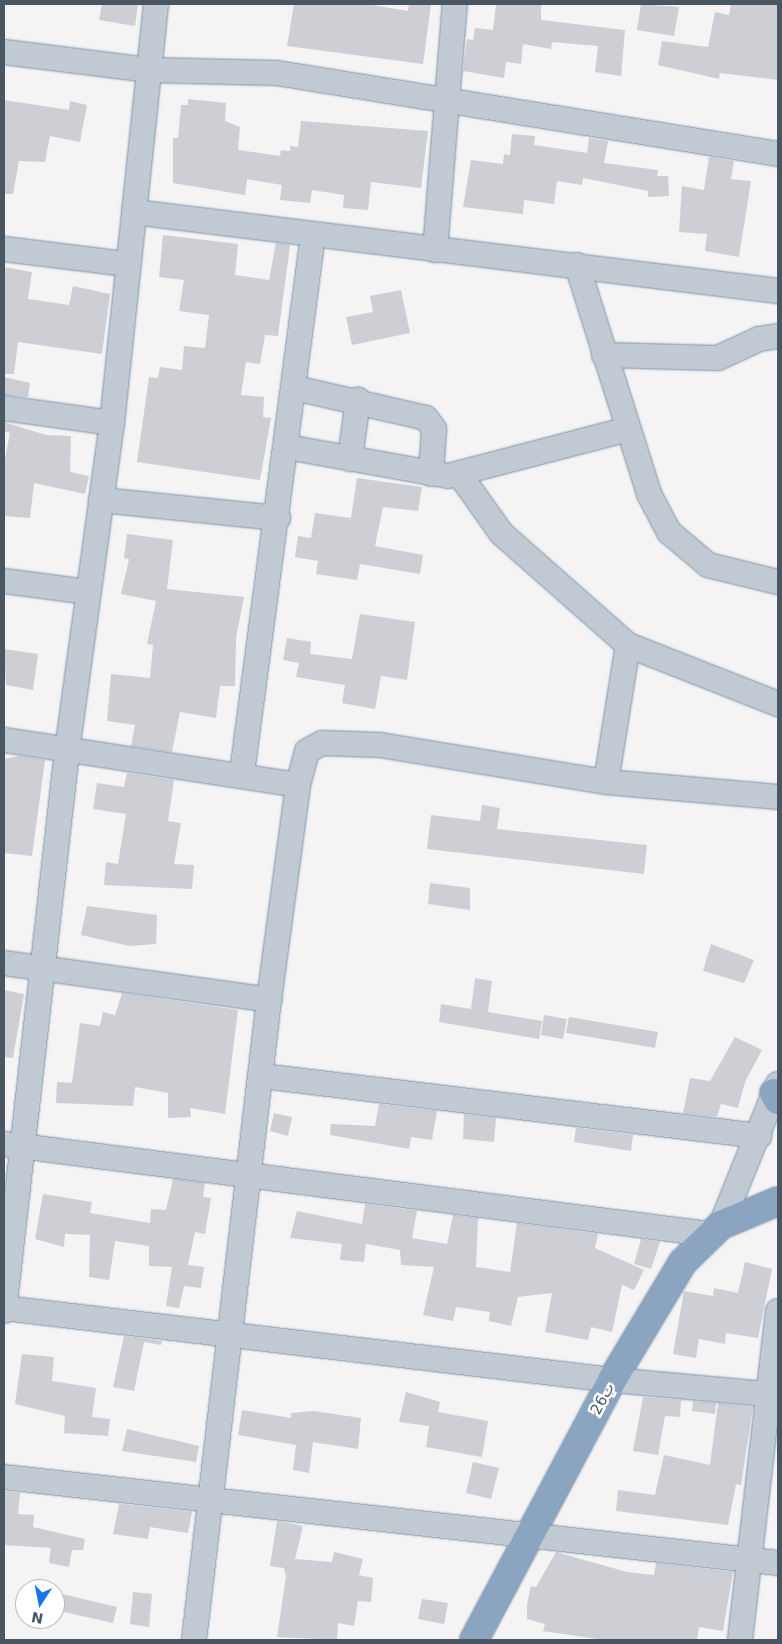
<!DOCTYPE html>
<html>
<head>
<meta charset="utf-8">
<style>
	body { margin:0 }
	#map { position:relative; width:782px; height:1644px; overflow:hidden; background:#f5f3f3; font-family:"DejaVu Sans",Vazirmatn,sans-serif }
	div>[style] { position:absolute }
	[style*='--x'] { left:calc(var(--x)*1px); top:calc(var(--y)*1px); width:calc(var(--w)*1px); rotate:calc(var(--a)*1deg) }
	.building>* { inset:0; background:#cdcfd5 }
	.roads { filter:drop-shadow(0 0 1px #7690ad) drop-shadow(0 0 1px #7690ad) }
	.minor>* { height:24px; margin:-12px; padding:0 12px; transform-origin:12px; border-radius:12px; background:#c1cad2 }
	.highway>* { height:28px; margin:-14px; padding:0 14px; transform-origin:14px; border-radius:14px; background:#8ba5c1 }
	span { translate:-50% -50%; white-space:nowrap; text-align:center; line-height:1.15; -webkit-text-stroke:5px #fff; paint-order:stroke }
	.street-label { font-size:15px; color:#4a5661 }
	.frame { position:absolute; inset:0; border:5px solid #4a5661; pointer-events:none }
	.north { position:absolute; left:15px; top:1579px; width:50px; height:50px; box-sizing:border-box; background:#fff; border:1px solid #b7bbc0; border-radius:50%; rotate:191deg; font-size:14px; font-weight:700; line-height:20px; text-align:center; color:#4a5661 }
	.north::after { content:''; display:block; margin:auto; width:18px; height:22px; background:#1a73e8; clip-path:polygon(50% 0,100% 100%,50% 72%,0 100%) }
</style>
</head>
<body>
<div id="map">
	<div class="building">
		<div style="clip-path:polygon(102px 4px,138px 4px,135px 26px,99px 20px)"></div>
		<div style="clip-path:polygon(294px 4px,367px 4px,408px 11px,409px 4px,431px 4px,423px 64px,287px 46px)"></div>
		<div style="clip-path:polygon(496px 4px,541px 4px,541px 20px,625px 30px,621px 76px,595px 72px,598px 46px,552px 42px,551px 49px,523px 44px,521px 64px,506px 62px,504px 78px,463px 71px,467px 39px,473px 40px,475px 28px,493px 30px)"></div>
		<div style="clip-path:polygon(641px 4px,679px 7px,674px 36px,637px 30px)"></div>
		<div style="clip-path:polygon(731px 4px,778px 4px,778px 80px,720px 73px,719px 79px,658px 65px,662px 41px,708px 47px,715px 12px,729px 15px)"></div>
		<div style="clip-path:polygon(188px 99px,226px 103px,225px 121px,240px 127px,238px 150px,280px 156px,281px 150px,290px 151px,290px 146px,298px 147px,301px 121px,428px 131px,421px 188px,371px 182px,368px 210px,343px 208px,344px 195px,312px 190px,310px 203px,280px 200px,282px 185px,247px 179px,245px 195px,173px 183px,173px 138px,178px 138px,181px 105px,188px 105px)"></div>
		<div style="clip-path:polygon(4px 100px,69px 110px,70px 101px,87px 105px,80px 142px,50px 136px,45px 162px,19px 161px,13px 194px,4px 194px)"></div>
		<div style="clip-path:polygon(512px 134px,535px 136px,534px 145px,587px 153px,589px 138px,608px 141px,604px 163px,658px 170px,657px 176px,668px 176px,669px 196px,648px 197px,648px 191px,583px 178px,582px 185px,557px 181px,554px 204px,524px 200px,523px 214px,463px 207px,471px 160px,503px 164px,504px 154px,510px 155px)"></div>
		<div style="clip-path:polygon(709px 157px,734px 161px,731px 179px,751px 181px,739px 257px,705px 251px,707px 234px,679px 232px,682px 186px,704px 190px)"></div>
		<div style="clip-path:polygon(163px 235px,238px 244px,235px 275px,269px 280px,276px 243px,290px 245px,278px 336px,265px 335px,260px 364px,246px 362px,241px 395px,264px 397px,263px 417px,271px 418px,260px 480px,137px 462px,149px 377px,158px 378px,160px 367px,182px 370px,184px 346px,205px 348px,209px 315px,179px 311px,184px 280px,159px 277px)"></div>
		<div style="clip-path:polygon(4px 267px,32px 272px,28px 299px,69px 305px,73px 286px,110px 294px,102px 354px,18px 342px,14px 374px,4px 374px)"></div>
		<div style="clip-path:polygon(401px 290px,410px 333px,352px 345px,346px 317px,373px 312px,370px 296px)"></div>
		<div style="clip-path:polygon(4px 377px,30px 383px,28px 397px,4px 395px)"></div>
		<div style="clip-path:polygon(4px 422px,46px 435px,71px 436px,70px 472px,89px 476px,85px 494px,34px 483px,30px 518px,4px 516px,4px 464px,10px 433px,4px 431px)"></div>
		<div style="clip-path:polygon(357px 478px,422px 487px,418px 511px,383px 507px,375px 546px,423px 555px,420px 574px,360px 564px,357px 580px,316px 574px,318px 561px,295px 557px,298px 536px,311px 538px,315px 513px,351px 518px)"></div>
		<div style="clip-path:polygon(127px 534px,173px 540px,167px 589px,244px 597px,236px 638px,235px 686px,220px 686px,216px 718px,180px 712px,172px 752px,131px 746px,135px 725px,107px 721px,111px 674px,150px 678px,153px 645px,147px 644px,156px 601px,121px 594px,129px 559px,124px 558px)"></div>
		<div style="clip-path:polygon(360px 614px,415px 622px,407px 680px,381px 676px,375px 709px,342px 703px,345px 685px,296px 677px,299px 663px,283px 660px,287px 638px,311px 642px,310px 654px,352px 659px)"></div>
		<div style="clip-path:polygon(4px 649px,38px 654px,33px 690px,6px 685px)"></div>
		<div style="clip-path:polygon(19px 756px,45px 760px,32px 856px,4px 853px,4px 759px)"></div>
		<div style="clip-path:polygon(127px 773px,174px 780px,168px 821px,181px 823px,174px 864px,194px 865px,192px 889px,104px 885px,106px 862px,118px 864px,126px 814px,93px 809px,97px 783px,124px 787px)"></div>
		<div style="clip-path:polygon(482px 805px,500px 808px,497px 829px,647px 845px,644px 874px,427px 849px,431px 815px,480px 821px)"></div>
		<div style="clip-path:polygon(430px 883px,470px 888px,470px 910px,428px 904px)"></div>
		<div style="clip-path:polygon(87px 906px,157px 915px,156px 944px,129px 946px,81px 935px)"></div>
		<div style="clip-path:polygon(711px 944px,754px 960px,744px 983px,703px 971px)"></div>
		<div style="clip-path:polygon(475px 978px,492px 981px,488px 1012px,542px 1021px,539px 1039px,439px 1022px,441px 1004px,471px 1009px)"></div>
		<div style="clip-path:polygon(4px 990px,24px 994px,13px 1058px,4px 1057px)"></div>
		<div style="clip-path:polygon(122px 993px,238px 1010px,225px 1114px,190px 1108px,191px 1117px,168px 1118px,168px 1093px,135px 1087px,133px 1106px,56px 1103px,57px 1082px,72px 1083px,80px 1023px,100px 1026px,103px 1012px,115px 1015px)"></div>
		<div style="clip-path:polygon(544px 1015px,567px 1019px,563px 1039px,541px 1035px)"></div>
		<div style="clip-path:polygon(569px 1017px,658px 1032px,655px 1048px,566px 1033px)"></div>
		<div style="clip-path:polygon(735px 1037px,762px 1050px,745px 1082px,738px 1108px,721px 1104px,717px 1117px,683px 1113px,690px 1078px,710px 1081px)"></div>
		<div style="clip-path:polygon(379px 1104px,437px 1111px,432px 1140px,411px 1137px,409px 1149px,330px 1135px,331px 1124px,375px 1126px)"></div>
		<div style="clip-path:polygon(274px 1113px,292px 1117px,288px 1136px,270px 1131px)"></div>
		<div style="clip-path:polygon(464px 1114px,496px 1118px,494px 1142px,463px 1139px)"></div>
		<div style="clip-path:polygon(576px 1128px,633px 1135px,631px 1151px,574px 1142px)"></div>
		<div style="clip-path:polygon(173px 1179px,205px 1183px,203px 1197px,211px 1198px,205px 1234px,195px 1232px,188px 1265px,204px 1267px,201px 1288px,184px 1286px,179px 1308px,166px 1306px,172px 1267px,149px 1266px,149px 1246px,115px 1241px,109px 1280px,89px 1277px,90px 1235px,65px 1234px,64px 1247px,35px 1239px,43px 1194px,92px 1202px,90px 1213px,150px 1223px,151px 1209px,166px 1210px)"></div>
		<div style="clip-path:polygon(365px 1204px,417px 1211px,412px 1238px,447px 1244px,453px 1215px,478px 1218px,476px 1267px,510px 1272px,517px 1223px,598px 1234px,595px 1248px,644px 1270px,634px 1290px,622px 1285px,612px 1332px,591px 1327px,588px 1340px,545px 1332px,552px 1293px,518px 1297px,511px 1326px,489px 1321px,490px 1312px,456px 1307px,453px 1321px,423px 1315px,434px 1267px,401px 1265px,400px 1250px,366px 1244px,364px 1262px,340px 1260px,342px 1244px,290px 1238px,297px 1211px,362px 1224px)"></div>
		<div style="clip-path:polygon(641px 1239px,660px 1242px,651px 1269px,634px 1264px)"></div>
		<div style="clip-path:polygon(745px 1262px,772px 1269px,758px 1338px,726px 1333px,725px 1344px,699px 1339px,696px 1358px,673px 1354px,684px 1291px,713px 1296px,714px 1288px,738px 1293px)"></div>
		<div style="clip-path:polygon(124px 1336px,162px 1341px,161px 1345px,144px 1342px,134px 1391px,113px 1387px)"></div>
		<div style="clip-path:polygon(22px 1354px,54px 1357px,52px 1381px,96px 1388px,92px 1417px,110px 1419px,108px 1436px,64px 1433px,65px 1416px,15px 1404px)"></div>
		<div style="clip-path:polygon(406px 1392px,440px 1402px,438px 1412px,488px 1421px,482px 1457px,426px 1447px,429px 1426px,399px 1422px)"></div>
		<div style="clip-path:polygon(643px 1397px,681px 1400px,680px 1417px,665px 1416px,658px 1455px,633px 1451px)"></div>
		<div style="clip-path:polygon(693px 1401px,716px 1403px,715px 1414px,692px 1411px)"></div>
		<div style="clip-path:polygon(718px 1403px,753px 1407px,741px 1485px,736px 1484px,728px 1525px,616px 1511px,618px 1490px,655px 1495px,664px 1455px,710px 1465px)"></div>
		<div style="clip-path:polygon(242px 1410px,291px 1418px,291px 1413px,314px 1411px,361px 1418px,358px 1449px,313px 1442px,309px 1473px,293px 1470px,296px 1445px,238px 1435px)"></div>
		<div style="clip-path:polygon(127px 1429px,199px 1446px,196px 1462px,122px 1451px)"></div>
		<div style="clip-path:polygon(473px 1462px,499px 1468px,491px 1499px,466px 1493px)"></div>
		<div style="clip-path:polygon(4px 1491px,20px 1493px,18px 1514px,34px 1515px,33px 1527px,85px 1539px,83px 1550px,72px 1550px,69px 1567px,49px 1563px,51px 1548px,4px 1545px)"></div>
		<div style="clip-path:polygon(119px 1504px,192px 1512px,188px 1533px,150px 1527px,148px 1539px,113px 1534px)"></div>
		<div style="clip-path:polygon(277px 1521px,303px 1526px,295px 1559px,332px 1562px,334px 1552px,363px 1559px,359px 1575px,373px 1578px,371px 1602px,358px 1601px,354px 1626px,338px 1623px,337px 1640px,277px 1637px,286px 1577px,284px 1568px,270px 1566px)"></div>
		<div style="clip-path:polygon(556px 1552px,627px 1572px,654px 1575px,656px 1563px,733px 1572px,723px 1631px,699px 1627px,697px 1640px,604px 1640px,543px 1631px,545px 1624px,527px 1619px,527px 1604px,531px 1586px,536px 1587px)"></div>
		<div style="clip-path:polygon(133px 1592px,152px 1594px,149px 1627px,130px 1624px)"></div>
		<div style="clip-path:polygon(58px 1593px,117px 1607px,113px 1623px,55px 1610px)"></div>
		<div style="clip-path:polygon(422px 1599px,448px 1603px,444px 1624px,418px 1619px)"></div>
	</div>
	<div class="roads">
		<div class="minor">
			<div style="--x:4;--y:52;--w:145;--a:7.1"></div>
			<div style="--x:148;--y:70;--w:129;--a:1.3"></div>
			<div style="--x:277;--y:73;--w:508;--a:9.18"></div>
			<div style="--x:134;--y:212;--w:649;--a:6.99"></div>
			<div style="--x:4;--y:249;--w:124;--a:7"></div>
			<div style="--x:435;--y:250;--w:247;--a:-85.4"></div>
			<div style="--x:577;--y:265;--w:240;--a:72.5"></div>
			<div style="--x:649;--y:494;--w:43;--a:62.2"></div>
			<div style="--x:669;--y:532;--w:51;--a:40.2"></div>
			<div style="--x:708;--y:565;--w:72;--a:13.7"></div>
			<div style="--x:604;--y:355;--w:114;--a:1.5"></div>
			<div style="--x:718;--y:358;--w:45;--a:-24.9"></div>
			<div style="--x:759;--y:339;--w:19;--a:-9"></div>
			<div style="--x:295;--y:388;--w:134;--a:12.9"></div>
			<div style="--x:426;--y:418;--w:14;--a:54"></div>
			<div style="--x:434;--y:429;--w:45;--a:93.8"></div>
			<div style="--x:4;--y:408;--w:109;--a:7.9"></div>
			<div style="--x:287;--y:447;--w:164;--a:10.2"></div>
			<div style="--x:448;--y:476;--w:186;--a:-14.6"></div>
			<div style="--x:350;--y:459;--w:60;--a:-82.3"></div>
			<div style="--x:460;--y:475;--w:72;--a:54.6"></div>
			<div style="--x:502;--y:534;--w:168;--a:41.4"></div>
			<div style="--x:628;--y:645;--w:161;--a:21.5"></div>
			<div style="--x:101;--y:500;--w:178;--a:5.8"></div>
			<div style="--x:4;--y:581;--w:85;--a:7.5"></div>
			<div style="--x:4;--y:740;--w:297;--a:8.7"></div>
			<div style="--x:242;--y:773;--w:543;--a:-82.48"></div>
			<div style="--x:606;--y:782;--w:139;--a:-80.9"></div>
			<div style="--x:4;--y:963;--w:268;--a:7.9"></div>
			<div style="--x:262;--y:1076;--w:501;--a:6.88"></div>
			<div style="--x:4;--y:1144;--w:711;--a:7.28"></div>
			<div style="--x:721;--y:1225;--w:152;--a:-68"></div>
			<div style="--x:4;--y:1308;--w:612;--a:6.75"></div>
			<div style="--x:612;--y:1380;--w:167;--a:5.2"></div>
			<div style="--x:4;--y:1311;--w:564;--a:-83.58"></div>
			<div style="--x:67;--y:751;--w:331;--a:-82.2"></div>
			<div style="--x:112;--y:423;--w:421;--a:-84"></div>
			<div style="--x:4;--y:1477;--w:779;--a:6.34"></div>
			<div style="--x:194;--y:1640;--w:644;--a:-83.32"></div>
			<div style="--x:269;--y:1000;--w:217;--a:-82.3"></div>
			<div style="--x:298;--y:785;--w:35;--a:-75"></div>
			<div style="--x:307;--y:751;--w:17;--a:-28"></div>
			<div style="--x:322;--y:743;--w:58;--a:2"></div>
			<div style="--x:380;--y:745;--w:229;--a:9.3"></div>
			<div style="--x:606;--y:782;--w:173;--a:5"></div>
			<div style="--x:740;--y:1640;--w:331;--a:-83.4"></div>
		</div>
		<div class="highway">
			<div style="--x:774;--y:1093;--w:8;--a:60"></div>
			<div style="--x:474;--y:1640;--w:294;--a:-62"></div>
			<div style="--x:612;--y:1380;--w:138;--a:-59"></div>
			<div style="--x:683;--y:1262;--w:53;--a:-44.2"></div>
			<div style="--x:721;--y:1225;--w:62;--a:-22.8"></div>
		</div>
	</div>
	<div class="street-label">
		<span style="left:603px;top:1399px;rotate:-62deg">26ب</span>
	</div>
	<div class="frame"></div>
	<div class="north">N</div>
</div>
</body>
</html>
